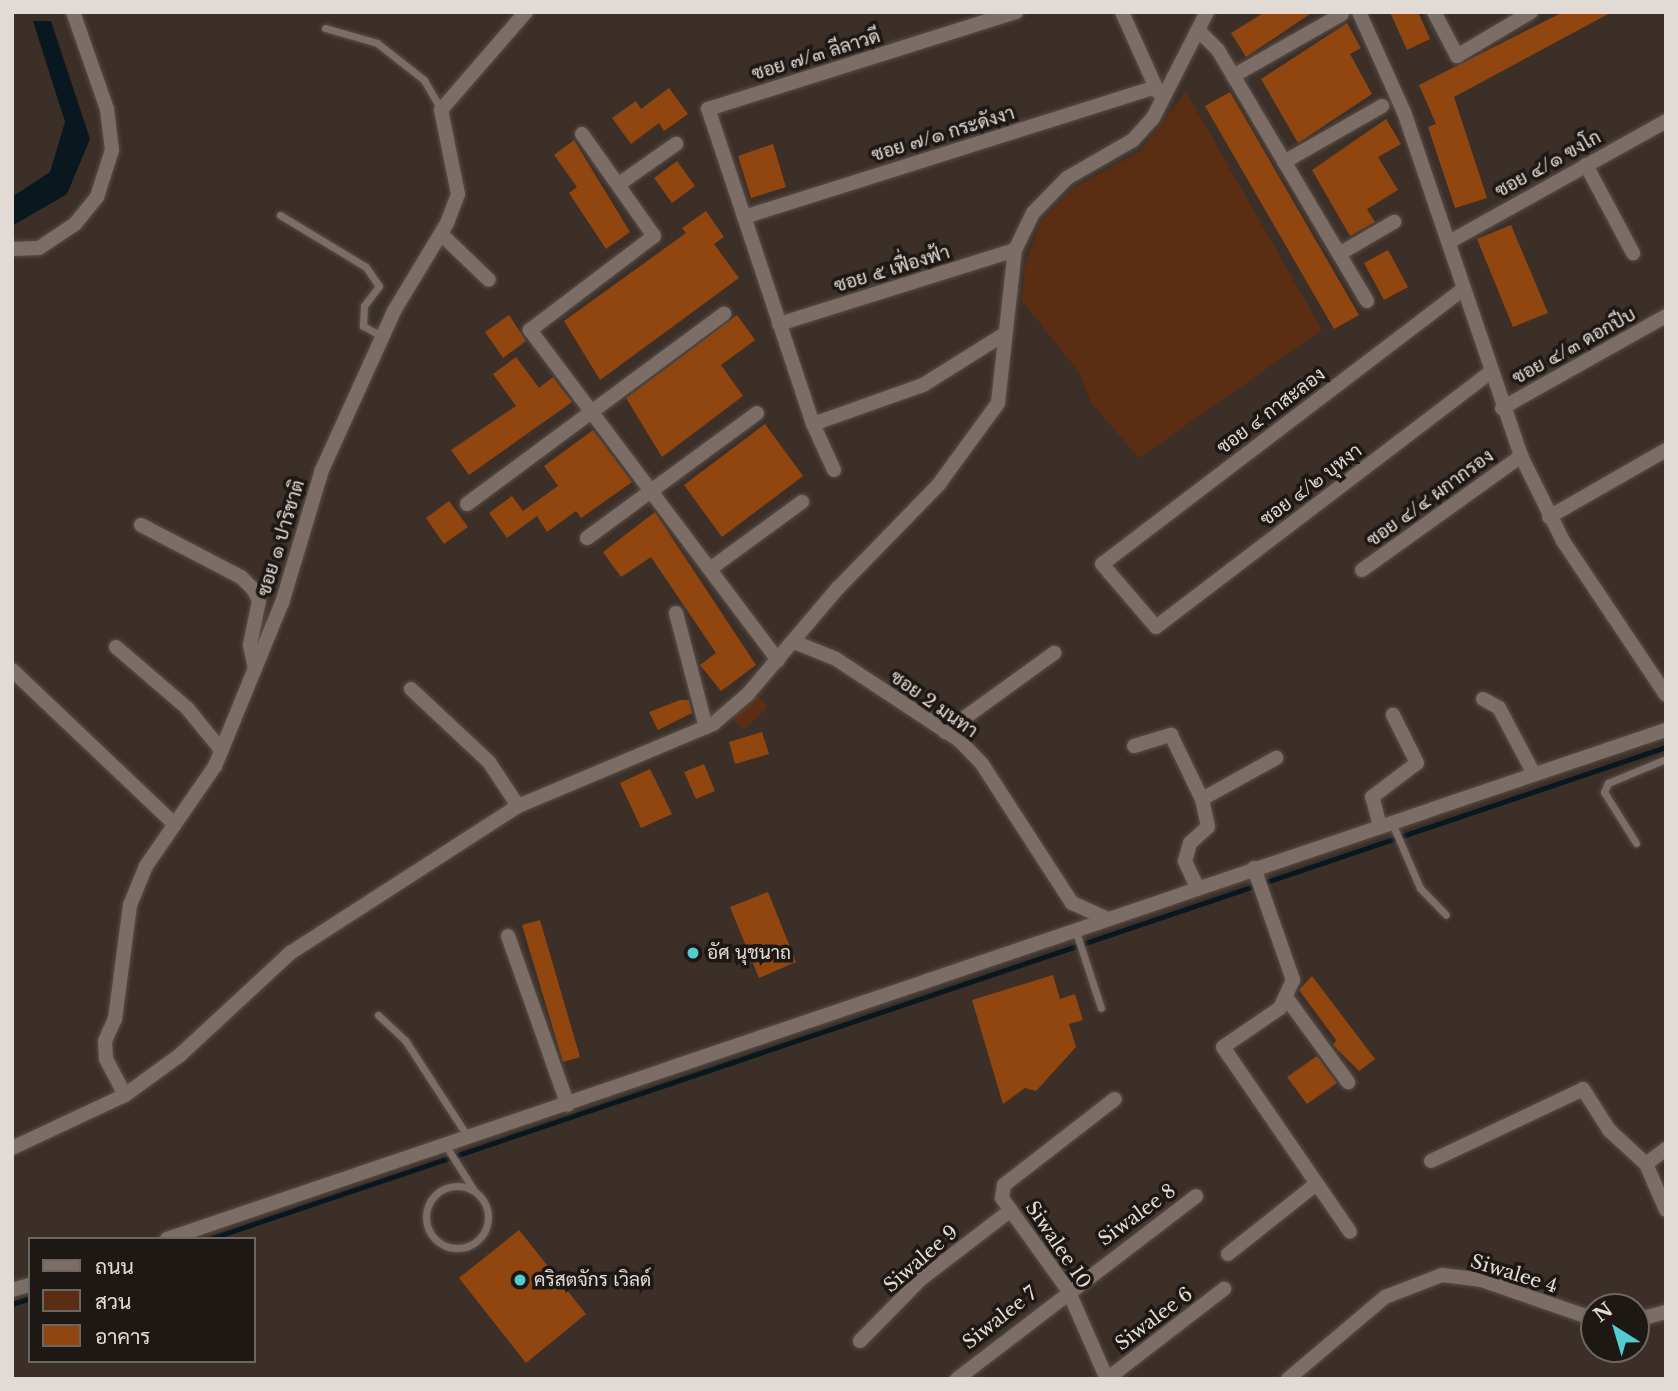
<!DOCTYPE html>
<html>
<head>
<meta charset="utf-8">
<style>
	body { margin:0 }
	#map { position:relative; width:1678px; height:1391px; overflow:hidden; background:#3b2f28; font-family:"Libre Baskerville",Sarabun,serif }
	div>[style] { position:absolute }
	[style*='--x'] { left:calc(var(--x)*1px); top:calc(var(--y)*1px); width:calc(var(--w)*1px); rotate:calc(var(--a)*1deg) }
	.green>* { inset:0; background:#5b2e13 }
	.water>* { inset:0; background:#09181e }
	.stream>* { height:5px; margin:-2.5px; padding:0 2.5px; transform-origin:2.5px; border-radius:2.5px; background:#09181e }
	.building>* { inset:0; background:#92460f }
	.roads { filter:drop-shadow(0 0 2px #584e48) drop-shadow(0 0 2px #584e48) }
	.lane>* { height:7px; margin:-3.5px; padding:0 3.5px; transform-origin:3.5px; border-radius:3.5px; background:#7c6e66 }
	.lane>.ring { margin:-3.5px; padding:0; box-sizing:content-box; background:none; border:7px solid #7c6e66; border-radius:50% }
	.street>* { height:14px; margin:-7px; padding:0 7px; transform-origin:7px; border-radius:7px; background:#7c6e66 }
	.dots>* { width:19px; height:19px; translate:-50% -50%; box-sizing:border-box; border:4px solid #1e1815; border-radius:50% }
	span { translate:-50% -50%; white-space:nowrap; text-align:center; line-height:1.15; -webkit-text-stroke:7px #1e1815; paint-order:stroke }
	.street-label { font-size:19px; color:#e2dad5 }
	.poi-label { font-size:19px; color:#e2dad5 }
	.left { translate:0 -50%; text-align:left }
	.frame { position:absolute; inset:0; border:14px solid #e2dad5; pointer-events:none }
	.legend { position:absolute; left:28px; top:1237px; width:228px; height:126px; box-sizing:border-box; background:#1e1815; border:2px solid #6c6662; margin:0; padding:9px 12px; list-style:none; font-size:21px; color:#e2dad5 }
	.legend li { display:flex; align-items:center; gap:14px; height:35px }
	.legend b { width:35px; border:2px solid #6c6662 }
	.north { position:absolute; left:1580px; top:1293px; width:70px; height:70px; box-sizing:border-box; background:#1e1815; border:2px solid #6c6662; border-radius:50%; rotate:323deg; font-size:19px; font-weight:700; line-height:28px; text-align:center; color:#e2dad5 }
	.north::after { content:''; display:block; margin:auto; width:24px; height:32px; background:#52ccd0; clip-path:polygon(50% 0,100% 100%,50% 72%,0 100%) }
</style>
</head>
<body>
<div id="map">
	<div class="green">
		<div style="clip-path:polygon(1186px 92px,1322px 330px,1139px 458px,1092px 404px,1079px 372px,1022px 301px,1025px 264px,1041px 221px,1072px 189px,1140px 151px)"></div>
		<div style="clip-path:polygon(757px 695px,768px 707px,743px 730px,732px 718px)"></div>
	</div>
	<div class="water">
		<div style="clip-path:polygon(33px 21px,51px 21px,90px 139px,67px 194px,12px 226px,12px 197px,50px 172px,65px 122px)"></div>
	</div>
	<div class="stream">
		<div style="--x:209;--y:1239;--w:1538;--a:-18.66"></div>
		<div style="--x:12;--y:1304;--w:19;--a:-18"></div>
	</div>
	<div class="building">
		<div style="clip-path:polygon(1265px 12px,1313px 12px,1246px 57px,1231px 33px)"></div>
		<div style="clip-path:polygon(1390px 12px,1418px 12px,1430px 39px,1407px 50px)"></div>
		<div style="clip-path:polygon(1563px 12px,1612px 12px,1454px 97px,1487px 198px,1455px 208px,1428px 127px,1436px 124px,1419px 85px)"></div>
		<div style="clip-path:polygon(1347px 23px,1361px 48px,1350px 54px,1372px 94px,1298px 143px,1261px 79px)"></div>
		<div style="clip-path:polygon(669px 88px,688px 114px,664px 131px,659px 123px,631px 144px,612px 118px,636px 101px,641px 109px)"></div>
		<div style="clip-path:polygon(1230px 92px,1359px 315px,1334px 329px,1205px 106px)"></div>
		<div style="clip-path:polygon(1386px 119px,1401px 144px,1378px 157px,1398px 190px,1367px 209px,1375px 222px,1350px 236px,1312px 170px)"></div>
		<div style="clip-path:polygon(574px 140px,630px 232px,606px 249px,569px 193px,577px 187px,554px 155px)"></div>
		<div style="clip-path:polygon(773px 144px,786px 187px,751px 198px,738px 156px)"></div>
		<div style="clip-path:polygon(677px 161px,695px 186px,672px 203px,654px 178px)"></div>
		<div style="clip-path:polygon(706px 211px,724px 237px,714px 244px,739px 278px,600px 380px,564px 321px,686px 233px,682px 228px)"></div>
		<div style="clip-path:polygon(1511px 225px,1548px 313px,1513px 327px,1477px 239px)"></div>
		<div style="clip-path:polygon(1388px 250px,1408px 287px,1384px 300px,1364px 263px)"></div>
		<div style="clip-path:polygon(509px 315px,526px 341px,503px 358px,485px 332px)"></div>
		<div style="clip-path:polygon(737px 315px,755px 340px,721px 365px,743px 396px,662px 457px,626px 398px)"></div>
		<div style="clip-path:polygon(516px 357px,539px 388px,553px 377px,572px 402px,469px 475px,451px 450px,516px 406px,493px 374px)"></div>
		<div style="clip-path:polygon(765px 424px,803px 476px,722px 537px,684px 485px)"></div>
		<div style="clip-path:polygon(593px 430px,632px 482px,581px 518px,576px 511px,547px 532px,537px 516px,507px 538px,489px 513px,512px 496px,523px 511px,558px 486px,544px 466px)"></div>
		<div style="clip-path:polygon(449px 501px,468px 527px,444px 544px,426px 518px)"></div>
		<div style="clip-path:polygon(655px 512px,756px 665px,721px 691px,700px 665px,716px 653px,651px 557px,621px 577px,603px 552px)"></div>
		<div style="clip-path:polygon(680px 700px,689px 700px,692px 713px,658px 730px,649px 712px)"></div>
		<div style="clip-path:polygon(762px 732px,769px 754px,735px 764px,729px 742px)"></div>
		<div style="clip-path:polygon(704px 764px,715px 791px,696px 799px,684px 772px)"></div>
		<div style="clip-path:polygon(650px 769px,672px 814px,641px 828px,620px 783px)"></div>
		<div style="clip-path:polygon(768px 892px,796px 962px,759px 978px,730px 907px)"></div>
		<div style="clip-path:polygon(540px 920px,580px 1057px,563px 1062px,522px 925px)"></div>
		<div style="clip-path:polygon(1053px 975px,1060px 999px,1075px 994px,1083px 1020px,1069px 1024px,1076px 1047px,1036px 1091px,1025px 1088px,1003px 1104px,972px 1000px)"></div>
		<div style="clip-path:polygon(1312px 976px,1375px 1059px,1359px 1071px,1333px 1045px,1336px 1040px,1299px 990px)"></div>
		<div style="clip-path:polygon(1317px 1056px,1337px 1083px,1307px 1104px,1287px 1077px)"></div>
		<div style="clip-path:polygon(519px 1230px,586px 1314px,526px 1363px,459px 1278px)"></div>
	</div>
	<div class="roads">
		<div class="lane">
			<div style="--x:325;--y:28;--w:54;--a:16.1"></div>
			<div style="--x:377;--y:43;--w:60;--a:38.2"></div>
			<div style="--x:424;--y:80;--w:34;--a:60"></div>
			<div style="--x:280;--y:215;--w:100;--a:31.2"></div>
			<div style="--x:366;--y:267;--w:23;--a:56"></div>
			<div style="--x:379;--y:286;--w:25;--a:127"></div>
			<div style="--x:364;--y:306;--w:20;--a:93"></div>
			<div style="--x:363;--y:326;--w:21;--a:28"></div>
			<div style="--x:1392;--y:823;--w:71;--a:66.7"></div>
			<div style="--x:1420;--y:888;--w:37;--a:46"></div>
			<div style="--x:1636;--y:843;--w:60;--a:-122.1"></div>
			<div style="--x:1604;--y:792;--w:10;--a:-66"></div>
			<div style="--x:1608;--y:783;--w:63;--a:-22.5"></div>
			<div style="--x:1075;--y:929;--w:83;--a:71.8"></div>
			<div style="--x:378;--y:1015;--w:37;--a:43"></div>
			<div style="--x:405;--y:1040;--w:116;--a:57"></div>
			<div style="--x:446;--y:1146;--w:51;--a:57.9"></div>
			<div class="ring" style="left:426px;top:1186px;width:55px;height:55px"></div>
		</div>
		<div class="street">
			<div style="--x:1122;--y:12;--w:88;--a:65.8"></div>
			<div style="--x:1359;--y:12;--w:110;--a:65.8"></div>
			<div style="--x:1404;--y:112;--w:363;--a:71.2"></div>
			<div style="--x:1521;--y:456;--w:95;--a:63.7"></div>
			<div style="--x:1563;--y:541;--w:185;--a:56.2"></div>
			<div style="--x:1434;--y:12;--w:50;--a:62.4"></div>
			<div style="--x:1457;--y:56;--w:86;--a:-30.7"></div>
			<div style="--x:1198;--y:30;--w:28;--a:45"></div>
			<div style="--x:1218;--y:50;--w:292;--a:59.3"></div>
			<div style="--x:1233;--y:76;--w:125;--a:-29.6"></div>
			<div style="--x:582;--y:134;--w:125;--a:54.8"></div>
			<div style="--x:654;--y:236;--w:156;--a:142.8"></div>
			<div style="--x:530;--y:330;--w:413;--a:53.1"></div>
			<div style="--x:1284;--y:162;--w:113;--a:-29.7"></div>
			<div style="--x:1586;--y:165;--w:100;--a:61.9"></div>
			<div style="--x:619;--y:184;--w:70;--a:-35.1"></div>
			<div style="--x:744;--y:217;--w:428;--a:-17.5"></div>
			<div style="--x:441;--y:234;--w:66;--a:43.8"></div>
			<div style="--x:1449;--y:242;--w:248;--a:-29.1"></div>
			<div style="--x:12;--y:249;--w:27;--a:-2"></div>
			<div style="--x:39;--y:248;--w:43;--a:-33.7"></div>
			<div style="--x:75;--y:224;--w:35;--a:-51"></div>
			<div style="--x:97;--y:197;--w:49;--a:-72.3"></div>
			<div style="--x:112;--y:150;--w:41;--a:-97"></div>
			<div style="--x:107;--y:109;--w:103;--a:-109.3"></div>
			<div style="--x:1339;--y:254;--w:64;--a:-30.2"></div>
			<div style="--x:1462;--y:290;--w:452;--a:142.7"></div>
			<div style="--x:1102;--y:564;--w:83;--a:49.4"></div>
			<div style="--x:1156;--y:627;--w:417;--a:-37.3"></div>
			<div style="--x:779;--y:324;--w:247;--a:-17.4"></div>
			<div style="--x:1502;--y:408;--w:188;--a:-29.3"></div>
			<div style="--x:813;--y:424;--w:117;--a:-19.5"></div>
			<div style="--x:923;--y:385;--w:94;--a:-32"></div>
			<div style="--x:834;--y:470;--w:51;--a:-114.5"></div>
			<div style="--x:813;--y:424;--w:332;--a:-108.4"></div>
			<div style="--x:708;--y:109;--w:323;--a:-17.5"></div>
			<div style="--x:467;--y:504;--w:320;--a:-36.5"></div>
			<div style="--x:1549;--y:517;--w:135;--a:-29.8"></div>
			<div style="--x:141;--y:525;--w:113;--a:27.5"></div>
			<div style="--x:241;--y:577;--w:18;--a:45"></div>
			<div style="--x:254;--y:590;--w:12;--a:66"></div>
			<div style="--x:259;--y:601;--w:45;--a:101.6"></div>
			<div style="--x:250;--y:645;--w:24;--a:78"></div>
			<div style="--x:587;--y:538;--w:211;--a:-36.3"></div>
			<div style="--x:710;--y:569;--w:114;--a:-36.1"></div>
			<div style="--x:1362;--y:570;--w:196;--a:-35.6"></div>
			<div style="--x:676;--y:613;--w:118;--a:75.3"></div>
			<div style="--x:794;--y:642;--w:45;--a:22"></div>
			<div style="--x:836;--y:659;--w:147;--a:33.4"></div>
			<div style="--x:959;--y:740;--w:33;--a:46"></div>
			<div style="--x:982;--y:764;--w:166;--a:57.1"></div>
			<div style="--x:1072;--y:903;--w:36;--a:24"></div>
			<div style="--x:116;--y:647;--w:94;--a:40.7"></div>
			<div style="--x:187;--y:708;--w:55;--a:50.9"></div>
			<div style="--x:12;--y:670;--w:224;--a:43.5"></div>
			<div style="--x:411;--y:689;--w:107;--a:43.1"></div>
			<div style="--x:489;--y:762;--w:53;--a:56.6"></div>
			<div style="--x:1483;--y:699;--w:18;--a:29"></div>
			<div style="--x:1499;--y:708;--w:75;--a:62.1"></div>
			<div style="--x:945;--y:732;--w:135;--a:-35.9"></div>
			<div style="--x:1134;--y:746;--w:39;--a:-17"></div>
			<div style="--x:1171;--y:735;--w:71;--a:64.2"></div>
			<div style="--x:1380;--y:826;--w:30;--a:-105"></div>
			<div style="--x:1372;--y:797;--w:56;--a:-37.1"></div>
			<div style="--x:1417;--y:763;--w:54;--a:-116.6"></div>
			<div style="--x:1254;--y:868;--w:119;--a:70.8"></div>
			<div style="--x:1293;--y:980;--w:31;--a:115"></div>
			<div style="--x:1280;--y:1008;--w:69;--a:145.6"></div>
			<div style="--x:1223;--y:1047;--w:224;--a:55.5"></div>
			<div style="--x:1197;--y:887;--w:29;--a:-115"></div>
			<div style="--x:1185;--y:861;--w:19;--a:-74"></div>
			<div style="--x:1190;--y:843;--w:24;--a:-42"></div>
			<div style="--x:1208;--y:827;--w:29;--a:-102"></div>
			<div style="--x:1202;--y:799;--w:85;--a:-29"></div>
			<div style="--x:508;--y:936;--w:179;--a:70.5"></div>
			<div style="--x:1288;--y:1000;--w:102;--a:53.8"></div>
			<div style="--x:125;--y:1095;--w:41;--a:-117.8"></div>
			<div style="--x:106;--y:1059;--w:18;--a:-93"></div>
			<div style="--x:105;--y:1041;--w:24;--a:-66"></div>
			<div style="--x:115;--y:1019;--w:115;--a:-82.5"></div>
			<div style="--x:130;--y:905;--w:42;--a:-67.7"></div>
			<div style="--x:146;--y:866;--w:121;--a:-55.4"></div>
			<div style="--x:215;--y:766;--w:176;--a:-67.7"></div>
			<div style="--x:282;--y:603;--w:139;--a:-73.3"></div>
			<div style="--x:322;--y:470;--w:175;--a:-65.6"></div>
			<div style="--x:394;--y:311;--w:103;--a:-58.9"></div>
			<div style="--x:447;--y:223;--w:31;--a:-69"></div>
			<div style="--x:458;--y:194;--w:86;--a:-101.4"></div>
			<div style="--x:441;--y:110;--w:130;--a:-49.1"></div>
			<div style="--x:12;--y:1148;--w:125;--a:-25.1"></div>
			<div style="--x:125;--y:1095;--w:68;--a:-36"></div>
			<div style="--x:180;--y:1055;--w:150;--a:-42.8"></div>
			<div style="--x:290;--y:953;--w:271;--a:-32.8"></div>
			<div style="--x:518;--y:806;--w:212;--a:-22.8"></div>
			<div style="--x:713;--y:724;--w:46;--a:-40.6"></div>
			<div style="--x:748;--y:694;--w:139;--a:-49.7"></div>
			<div style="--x:838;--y:588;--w:145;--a:-45.8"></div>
			<div style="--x:939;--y:484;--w:100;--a:-53.9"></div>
			<div style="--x:998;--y:403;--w:154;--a:-83.7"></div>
			<div style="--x:1015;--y:250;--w:41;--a:-64.1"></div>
			<div style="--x:1033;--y:213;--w:49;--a:-45.8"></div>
			<div style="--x:1067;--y:178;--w:76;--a:-29.9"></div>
			<div style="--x:1133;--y:140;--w:30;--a:-48"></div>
			<div style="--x:1153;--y:118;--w:119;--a:-63"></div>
			<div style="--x:1431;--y:1161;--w:168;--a:-25.3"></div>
			<div style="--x:1583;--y:1089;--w:49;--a:57.6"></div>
			<div style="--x:1609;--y:1130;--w:50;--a:42.6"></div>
			<div style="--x:1646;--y:1164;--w:50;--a:66.5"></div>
			<div style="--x:1646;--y:1164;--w:25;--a:-37"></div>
			<div style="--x:167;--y:1239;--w:1583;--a:-18.76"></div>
			<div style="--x:1228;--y:1254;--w:112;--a:-38.5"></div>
			<div style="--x:12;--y:1290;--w:19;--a:-16"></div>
			<div style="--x:1636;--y:1320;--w:31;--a:-15"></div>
			<div style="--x:860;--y:1341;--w:87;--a:-45.5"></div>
			<div style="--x:921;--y:1279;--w:113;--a:-37.5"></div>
			<div style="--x:957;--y:1379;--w:301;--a:-37.4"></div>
			<div style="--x:1107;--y:1379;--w:97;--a:-113.7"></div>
			<div style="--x:1068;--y:1290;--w:113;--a:-125.7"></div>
			<div style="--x:1002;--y:1198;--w:13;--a:-81"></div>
			<div style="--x:1004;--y:1185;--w:140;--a:-37.8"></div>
			<div style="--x:1107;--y:1379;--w:148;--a:-37.6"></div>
			<div style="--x:1288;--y:1379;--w:127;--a:-40.2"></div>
			<div style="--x:1385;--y:1297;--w:61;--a:-21.1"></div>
			<div style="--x:1442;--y:1275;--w:39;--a:7"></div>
			<div style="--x:1481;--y:1280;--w:120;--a:19"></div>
		</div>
	</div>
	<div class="dots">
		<div style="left:693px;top:953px;background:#52ccd0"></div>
		<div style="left:520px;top:1280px;background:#52ccd0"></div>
	</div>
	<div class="street-label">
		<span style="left:816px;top:55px;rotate:-17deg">ซอย ๗/๓ ลีลาวดี</span>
		<span style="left:943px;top:134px;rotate:-17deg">ซอย ๗/๑ กระดังงา</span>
		<span style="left:1548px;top:164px;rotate:-29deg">ซอย ๔/๑ ฃงโก</span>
		<span style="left:892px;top:269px;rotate:-17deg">ซอย ๕ เฟื่องฟ้า</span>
		<span style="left:1574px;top:346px;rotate:-29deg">ซอย ๔/๓ ดอกปีบ</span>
		<span style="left:1271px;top:411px;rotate:-37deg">ซอย ๔ กาสะลอง</span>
		<span style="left:1311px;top:485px;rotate:-37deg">ซอย ๔/๒ บุหงา</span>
		<span style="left:1430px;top:498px;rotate:-36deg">ซอย ๔/๔ ผกากรอง</span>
		<span style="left:281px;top:538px;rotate:-73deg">ซอย ๑ ปาริชาติ</span>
		<span style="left:934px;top:704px;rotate:35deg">ซอย 2 มนทา</span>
		<span style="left:1137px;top:1215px;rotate:-36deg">Siwalee 8</span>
		<span style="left:1058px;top:1245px;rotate:56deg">Siwalee 10</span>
		<span style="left:921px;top:1259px;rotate:-41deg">Siwalee 9</span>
		<span style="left:1514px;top:1274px;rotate:17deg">Siwalee 4</span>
		<span style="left:1000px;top:1318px;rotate:-38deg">Siwalee 7</span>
		<span style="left:1154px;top:1319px;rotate:-37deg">Siwalee 6</span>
	</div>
	<div class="poi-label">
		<span class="left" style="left:707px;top:953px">อัศ นุชนาถ</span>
		<span class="left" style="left:534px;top:1280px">คริสตจักร เวิลด์</span>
	</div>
	<div class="frame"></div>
	<ul class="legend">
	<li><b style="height:9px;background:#7c6e66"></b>ถนน</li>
	<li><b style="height:19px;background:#5b2e13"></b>สวน</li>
	<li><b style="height:19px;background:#92460f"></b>อาคาร</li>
	</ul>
	<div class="north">N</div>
</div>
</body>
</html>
